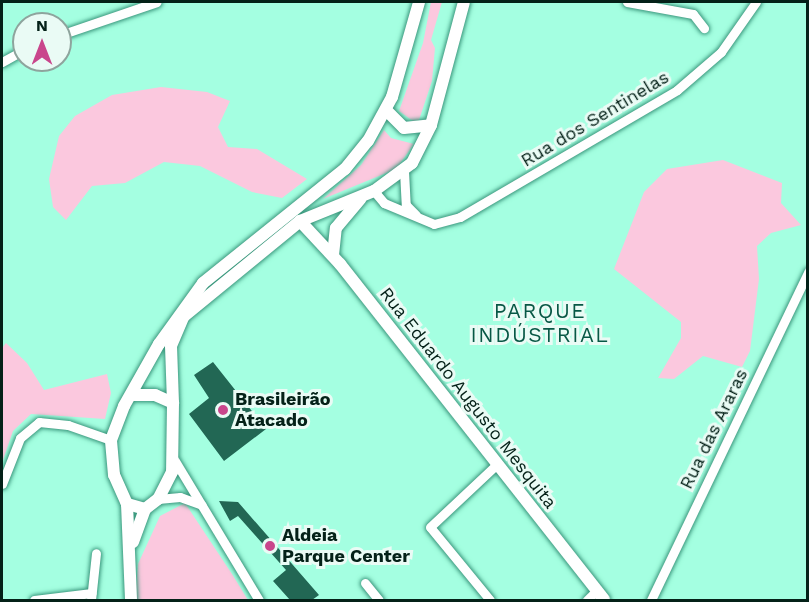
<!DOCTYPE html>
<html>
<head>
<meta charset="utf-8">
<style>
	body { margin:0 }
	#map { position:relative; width:809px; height:602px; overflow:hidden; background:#a4ffe1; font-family:"Work Sans",sans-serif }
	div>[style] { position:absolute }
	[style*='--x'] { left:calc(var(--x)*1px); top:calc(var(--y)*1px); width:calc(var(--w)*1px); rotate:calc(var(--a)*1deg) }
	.green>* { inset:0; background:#fbc8de }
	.building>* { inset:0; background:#226754 }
	.roads { filter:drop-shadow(0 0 2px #3a977c) drop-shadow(0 0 2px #3a977c) }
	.minor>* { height:9px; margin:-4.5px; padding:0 4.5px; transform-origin:4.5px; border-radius:4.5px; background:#fff }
	.secondary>* { height:12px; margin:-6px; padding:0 6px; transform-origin:6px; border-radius:6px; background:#fff }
	.dots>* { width:16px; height:16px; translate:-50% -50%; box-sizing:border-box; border:3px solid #eafbf5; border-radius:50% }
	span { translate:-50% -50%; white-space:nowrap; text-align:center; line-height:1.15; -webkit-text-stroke:6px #eafbf5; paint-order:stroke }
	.street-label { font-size:18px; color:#042118 }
	.poi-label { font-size:18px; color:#042118; font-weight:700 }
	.left { translate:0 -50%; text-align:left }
	.quarter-label { font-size:21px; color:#075845; letter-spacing:1.5px }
	.frame { position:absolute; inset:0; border:3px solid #042118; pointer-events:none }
	.north { position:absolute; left:12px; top:12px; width:60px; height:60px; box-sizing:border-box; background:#eafbf5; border:2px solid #8ea49d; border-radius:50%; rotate:0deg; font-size:16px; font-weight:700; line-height:24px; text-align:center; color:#042118 }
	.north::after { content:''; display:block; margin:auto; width:21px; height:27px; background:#c9468c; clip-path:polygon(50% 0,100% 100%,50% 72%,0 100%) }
</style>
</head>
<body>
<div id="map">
	<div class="green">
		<div style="clip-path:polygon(431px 2px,442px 2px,431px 40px,435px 48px,432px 81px,419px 120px,413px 121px,399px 111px,423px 43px)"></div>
		<div style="clip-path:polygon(161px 87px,207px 92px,230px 101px,218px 127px,228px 147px,257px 149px,307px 179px,282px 198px,252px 192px,200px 166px,164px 162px,125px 183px,92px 186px,66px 220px,53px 207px,49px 179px,59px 136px,75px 116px,112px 95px)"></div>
		<div style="clip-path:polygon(384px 130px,391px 138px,414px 144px,396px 169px,323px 199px,361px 165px)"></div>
		<div style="clip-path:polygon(723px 160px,782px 183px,781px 203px,801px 225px,771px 233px,757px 246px,759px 279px,750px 351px,742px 367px,703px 356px,674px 379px,658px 378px,681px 338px,681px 322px,614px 269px,644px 192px,667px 169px)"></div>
		<div style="clip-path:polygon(6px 343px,27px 363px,44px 390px,107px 374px,111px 393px,105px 419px,31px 414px,13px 431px,2px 463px,2px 348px)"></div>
		<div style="clip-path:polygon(185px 503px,232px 574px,248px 600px,135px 600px,138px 564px,160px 516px)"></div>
	</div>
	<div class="building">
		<div style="clip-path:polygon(213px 362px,266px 429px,224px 461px,189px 414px,209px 398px,194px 375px)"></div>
		<div style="clip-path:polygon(219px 501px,238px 502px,319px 595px,312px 600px,290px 600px,273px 581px,286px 570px,238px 516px,230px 521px)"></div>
	</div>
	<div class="roads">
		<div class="minor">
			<div style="--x:627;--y:2;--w:67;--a:10.3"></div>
			<div style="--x:693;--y:14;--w:18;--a:52"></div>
			<div style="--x:60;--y:35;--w:102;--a:-18.8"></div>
			<div style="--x:2;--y:62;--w:25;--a:-29"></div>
			<div style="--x:404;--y:171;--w:34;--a:87"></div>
			<div style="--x:406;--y:205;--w:14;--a:45"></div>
			<div style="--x:374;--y:191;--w:16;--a:50"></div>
			<div style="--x:384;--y:203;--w:54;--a:22.8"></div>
			<div style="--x:434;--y:224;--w:27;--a:-15"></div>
			<div style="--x:460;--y:217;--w:251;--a:-30.3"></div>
			<div style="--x:677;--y:90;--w:58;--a:-40.8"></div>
			<div style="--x:721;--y:52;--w:61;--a:-55"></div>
			<div style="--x:175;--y:461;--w:162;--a:58.9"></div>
			<div style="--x:2;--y:484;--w:49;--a:-68.6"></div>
			<div style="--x:20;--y:438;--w:25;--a:-40"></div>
			<div style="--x:39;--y:422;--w:29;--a:6"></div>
			<div style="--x:68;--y:425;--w:46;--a:19.2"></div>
			<div style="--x:158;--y:499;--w:22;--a:-5"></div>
			<div style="--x:180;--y:497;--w:23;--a:20"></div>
			<div style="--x:365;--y:583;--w:22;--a:51"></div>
			<div style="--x:34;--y:600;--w:58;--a:-6.9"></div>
			<div style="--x:91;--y:600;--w:47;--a:-83.9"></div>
			<div style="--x:490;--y:600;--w:94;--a:-129.4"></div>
			<div style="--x:430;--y:527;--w:92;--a:-43.2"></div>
			<div style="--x:587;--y:600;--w:13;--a:-45"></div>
			<div style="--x:651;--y:600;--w:364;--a:-64.4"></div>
		</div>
		<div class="secondary">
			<div style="--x:386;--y:110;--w:25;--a:45"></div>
			<div style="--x:404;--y:128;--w:27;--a:-6"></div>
			<div style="--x:300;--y:221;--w:59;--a:47.1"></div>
			<div style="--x:340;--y:264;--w:427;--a:51.8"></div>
			<div style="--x:333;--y:255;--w:27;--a:-84"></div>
			<div style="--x:336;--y:228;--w:38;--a:-50"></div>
			<div style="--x:131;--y:395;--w:24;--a:0"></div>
			<div style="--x:155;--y:395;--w:20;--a:24"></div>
			<div style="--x:173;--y:403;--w:69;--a:90.8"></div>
			<div style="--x:172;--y:472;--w:30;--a:117"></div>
			<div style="--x:158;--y:499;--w:16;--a:142"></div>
			<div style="--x:145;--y:509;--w:19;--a:-164"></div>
			<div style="--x:127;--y:504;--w:32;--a:-114"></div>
			<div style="--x:114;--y:475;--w:35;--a:-95"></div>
			<div style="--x:111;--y:440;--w:36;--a:-69"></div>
			<div style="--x:124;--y:406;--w:71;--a:-60.6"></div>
			<div style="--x:159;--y:344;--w:75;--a:-54.2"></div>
			<div style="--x:203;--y:283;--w:182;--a:-38.8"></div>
			<div style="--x:345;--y:169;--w:36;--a:-51"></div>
			<div style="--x:368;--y:141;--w:50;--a:-61.4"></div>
			<div style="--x:392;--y:97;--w:99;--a:-74.1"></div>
			<div style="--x:173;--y:403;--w:57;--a:-92"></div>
			<div style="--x:171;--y:346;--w:33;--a:-67"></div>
			<div style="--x:184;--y:316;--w:150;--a:-39.3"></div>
			<div style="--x:300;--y:221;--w:80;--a:-22.1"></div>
			<div style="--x:374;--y:191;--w:47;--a:-36.4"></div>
			<div style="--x:412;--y:163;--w:42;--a:-63.4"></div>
			<div style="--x:431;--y:125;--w:127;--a:-75"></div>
			<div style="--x:127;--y:504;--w:96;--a:87.6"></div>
			<div style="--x:133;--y:542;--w:35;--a:-70"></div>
		</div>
	</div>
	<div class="dots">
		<div style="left:223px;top:410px;background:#c9468c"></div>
		<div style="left:270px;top:546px;background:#c9468c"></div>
	</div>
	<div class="street-label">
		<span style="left:595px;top:119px;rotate:-31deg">Rua dos Sentinelas</span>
		<span style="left:468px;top:398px;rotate:52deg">Rua Eduardo Augusto Mesquita</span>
		<span style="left:714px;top:429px;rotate:-64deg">Rua das Araras</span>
	</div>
	<div class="poi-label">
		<span class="left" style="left:235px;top:410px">Brasileirão<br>Atacado</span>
		<span class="left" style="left:282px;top:546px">Aldeia<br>Parque Center</span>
	</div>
	<div class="quarter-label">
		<span style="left:540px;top:323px">PARQUE<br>INDÚSTRIAL</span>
	</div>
	<div class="frame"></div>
	<div class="north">N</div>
</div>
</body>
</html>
